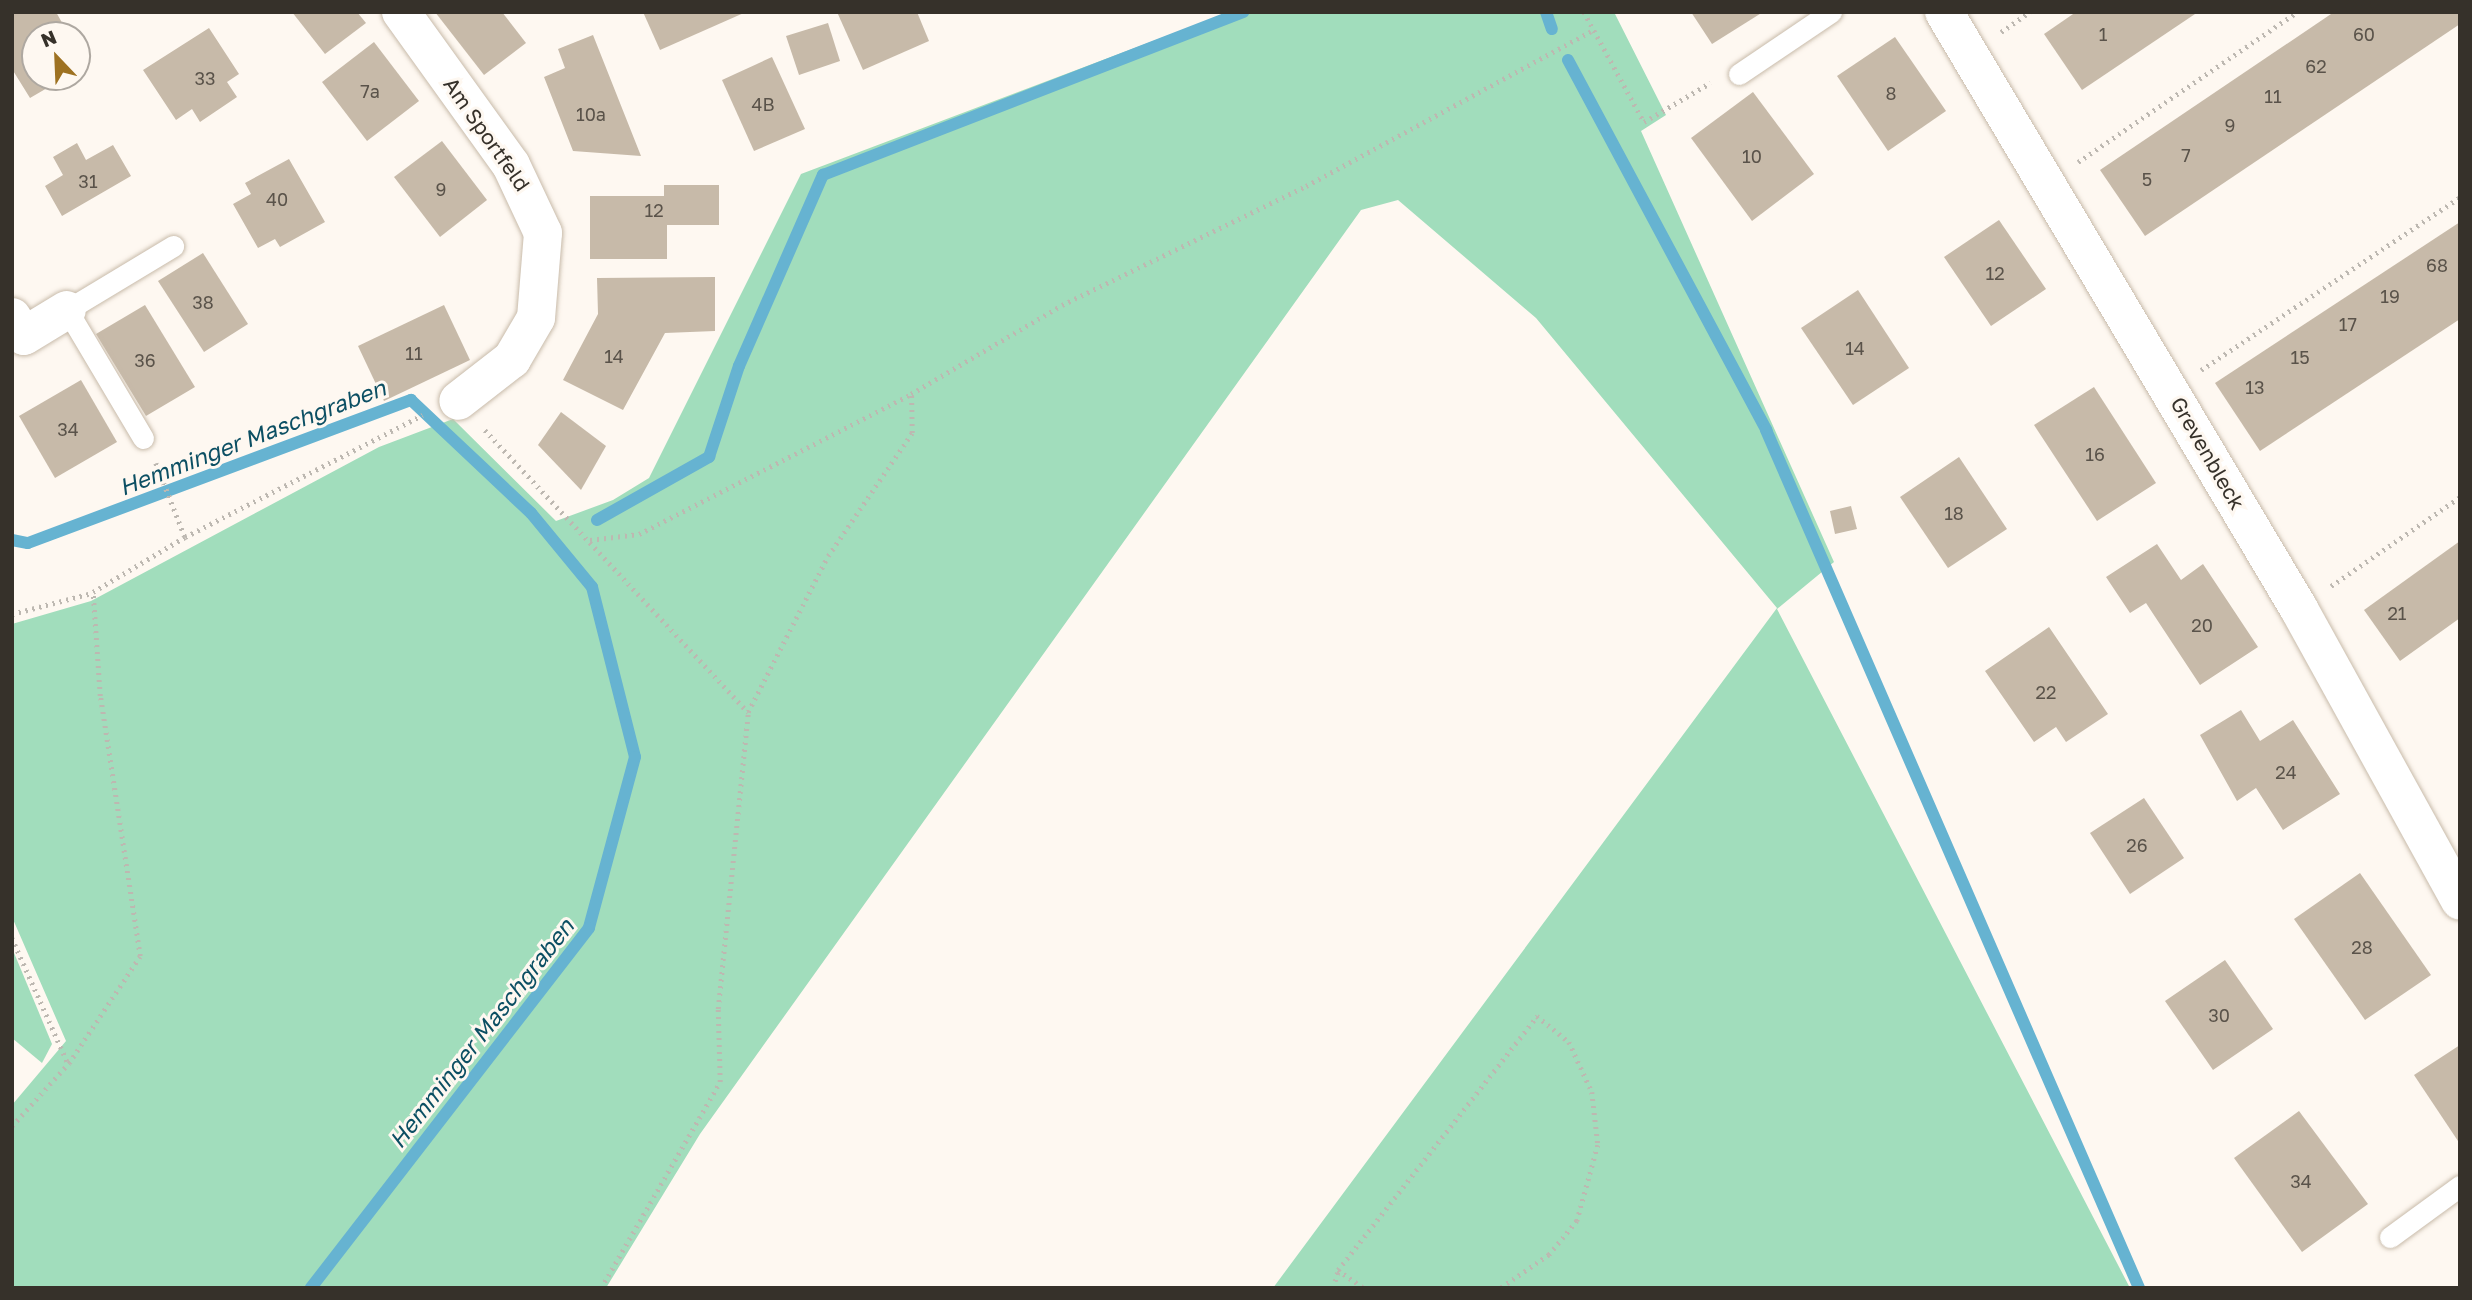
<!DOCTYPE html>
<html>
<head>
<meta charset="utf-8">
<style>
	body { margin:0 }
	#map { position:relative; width:2472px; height:1300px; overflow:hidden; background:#fef8f1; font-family:"Golos Text",sans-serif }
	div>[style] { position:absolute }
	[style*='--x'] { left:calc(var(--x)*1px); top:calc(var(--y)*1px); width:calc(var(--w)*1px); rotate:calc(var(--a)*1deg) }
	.green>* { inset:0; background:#a1ddbc }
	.stream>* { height:12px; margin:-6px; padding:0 6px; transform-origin:6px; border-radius:6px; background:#66b3d1 }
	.building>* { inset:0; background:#c7baa9 }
	.path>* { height:4.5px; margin-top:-2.25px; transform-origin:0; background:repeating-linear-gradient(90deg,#bdb8b1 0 2px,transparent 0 7px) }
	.roads { filter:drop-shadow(0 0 2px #c8bbaa) drop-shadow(0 0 2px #c8bbaa) }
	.lane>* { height:21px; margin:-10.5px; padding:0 10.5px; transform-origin:10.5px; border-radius:10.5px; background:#fff }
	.street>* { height:38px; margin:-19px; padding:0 19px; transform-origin:19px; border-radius:19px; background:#fff }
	span { translate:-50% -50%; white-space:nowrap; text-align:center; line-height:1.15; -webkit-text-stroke:6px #fef8f1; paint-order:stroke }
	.number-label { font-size:18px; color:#5a534a }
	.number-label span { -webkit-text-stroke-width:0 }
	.street-label { font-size:21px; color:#36312a }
	.water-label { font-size:23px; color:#0c4f63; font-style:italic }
	.frame { position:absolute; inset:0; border:14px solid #36312a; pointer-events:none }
	.north { position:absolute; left:21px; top:21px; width:70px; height:70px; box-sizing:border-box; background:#fef8f1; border:2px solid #aea8a1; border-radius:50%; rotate:337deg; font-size:19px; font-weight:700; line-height:28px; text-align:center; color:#36312a }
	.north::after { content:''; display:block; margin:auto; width:24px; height:32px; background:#9e7222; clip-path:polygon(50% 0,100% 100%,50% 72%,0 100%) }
</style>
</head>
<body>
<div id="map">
	<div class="green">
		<div style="clip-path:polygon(1230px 12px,1614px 12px,1666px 115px,1641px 131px,1834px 562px,1777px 609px,2130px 1288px,1273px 1288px,1777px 608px,1536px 318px,1398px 200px,1361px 210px,700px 1134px,606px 1288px,12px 1288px,12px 1105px,66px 1041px,12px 917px,12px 624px,91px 601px,379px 447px,453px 419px,556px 521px,613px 500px,649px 478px,801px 174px)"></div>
		<div style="clip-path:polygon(12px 948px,52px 1044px,42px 1063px,12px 1038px)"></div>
	</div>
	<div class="stream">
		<div style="--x:1546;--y:12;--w:18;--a:71"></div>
		<div style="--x:1568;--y:60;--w:420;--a:61.8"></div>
		<div style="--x:1766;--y:430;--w:936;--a:66.5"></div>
		<div style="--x:597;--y:520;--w:129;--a:-29.4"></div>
		<div style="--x:709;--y:457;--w:96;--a:-71.8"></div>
		<div style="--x:739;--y:366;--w:209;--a:-66.3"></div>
		<div style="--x:823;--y:175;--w:451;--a:-21.2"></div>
		<div style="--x:12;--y:540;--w:16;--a:11"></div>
		<div style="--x:28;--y:543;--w:409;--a:-20.5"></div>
		<div style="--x:411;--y:400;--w:165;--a:43.3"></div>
		<div style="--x:531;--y:513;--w:96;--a:50.5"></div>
		<div style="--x:592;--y:587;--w:175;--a:75.8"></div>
		<div style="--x:635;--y:757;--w:177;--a:105.1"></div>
		<div style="--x:589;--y:928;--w:455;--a:127.7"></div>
	</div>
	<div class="building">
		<div style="clip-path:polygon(12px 12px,56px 12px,69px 35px,35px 35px,35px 77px,66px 77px,30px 98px,12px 69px)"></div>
		<div style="clip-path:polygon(292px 12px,357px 12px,366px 23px,325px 54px)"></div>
		<div style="clip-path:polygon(435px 12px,502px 12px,526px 43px,484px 75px)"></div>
		<div style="clip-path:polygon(643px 12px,746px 12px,660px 50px)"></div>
		<div style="clip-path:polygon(837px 12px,917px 12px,929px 41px,863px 70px)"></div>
		<div style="clip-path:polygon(1691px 12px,1763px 12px,1712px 44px)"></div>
		<div style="clip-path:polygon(2076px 12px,2198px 12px,2082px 90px,2044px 34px)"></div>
		<div style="clip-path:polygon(2334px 12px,2460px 12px,2460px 24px,2145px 236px,2100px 170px)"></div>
		<div style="clip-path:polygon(828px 23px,840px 61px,799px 75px,786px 36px)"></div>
		<div style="clip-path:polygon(209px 28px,239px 74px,227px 82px,237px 97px,200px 122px,192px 109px,176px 120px,143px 70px)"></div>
		<div style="clip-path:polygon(593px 35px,641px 156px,573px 151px,544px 77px,565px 68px,558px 49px)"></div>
		<div style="clip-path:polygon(1895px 37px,1946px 111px,1888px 151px,1837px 76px)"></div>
		<div style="clip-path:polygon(374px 42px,419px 101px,367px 141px,322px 82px)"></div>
		<div style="clip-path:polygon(772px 57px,805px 129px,754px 151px,722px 80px)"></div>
		<div style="clip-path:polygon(1753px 92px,1814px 174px,1752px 221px,1691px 138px)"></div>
		<div style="clip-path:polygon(442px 141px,487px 200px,440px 237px,394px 177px)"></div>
		<div style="clip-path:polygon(77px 143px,86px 160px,113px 145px,131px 176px,62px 216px,45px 186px,63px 175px,53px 157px)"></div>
		<div style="clip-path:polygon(289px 159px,325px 222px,280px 247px,275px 239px,258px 248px,233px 204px,251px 194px,245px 183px)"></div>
		<div style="clip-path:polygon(664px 185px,719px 185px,719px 225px,667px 225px,667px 259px,590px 259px,590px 196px,664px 196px)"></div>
		<div style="clip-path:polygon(1999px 220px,2046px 289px,1991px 326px,1944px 257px)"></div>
		<div style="clip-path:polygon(2460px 222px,2460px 319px,2260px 451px,2215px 383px)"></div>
		<div style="clip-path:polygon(203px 253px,248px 324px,204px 352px,158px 281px)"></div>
		<div style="clip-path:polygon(715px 277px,715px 331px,665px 333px,623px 410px,563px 380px,598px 314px,597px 278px)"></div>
		<div style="clip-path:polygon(1858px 290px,1909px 368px,1853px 405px,1801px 328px)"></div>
		<div style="clip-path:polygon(145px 305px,195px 387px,146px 416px,96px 334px)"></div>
		<div style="clip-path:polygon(444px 305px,470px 360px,384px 401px,358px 346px)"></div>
		<div style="clip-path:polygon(81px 380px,117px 442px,55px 478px,19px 416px)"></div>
		<div style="clip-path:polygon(2094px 387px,2156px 483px,2097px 521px,2034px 425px)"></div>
		<div style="clip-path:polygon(561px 412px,606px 446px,581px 490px,538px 445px)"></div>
		<div style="clip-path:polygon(1959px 457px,2007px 529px,1948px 568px,1900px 497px)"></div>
		<div style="clip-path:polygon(1851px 506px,1857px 529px,1835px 534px,1830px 511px)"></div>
		<div style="clip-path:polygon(2460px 541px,2460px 618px,2400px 661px,2364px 610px)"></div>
		<div style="clip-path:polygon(2157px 544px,2181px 580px,2203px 564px,2258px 647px,2200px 685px,2146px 603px,2130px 613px,2106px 577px)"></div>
		<div style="clip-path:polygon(2049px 627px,2108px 714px,2066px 742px,2056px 727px,2034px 742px,1985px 671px)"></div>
		<div style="clip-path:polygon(2241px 710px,2260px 741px,2293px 720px,2340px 794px,2283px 830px,2256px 788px,2237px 801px,2200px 735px)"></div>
		<div style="clip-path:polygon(2144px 798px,2184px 858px,2130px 894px,2090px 833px)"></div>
		<div style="clip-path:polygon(2360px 873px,2431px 975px,2365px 1020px,2294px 919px)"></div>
		<div style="clip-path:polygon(2225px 960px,2273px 1029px,2213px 1070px,2165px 1001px)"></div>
		<div style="clip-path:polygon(2460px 1045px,2460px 1144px,2414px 1075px)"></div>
		<div style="clip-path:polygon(2299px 1111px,2368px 1204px,2302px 1252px,2234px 1158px)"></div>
	</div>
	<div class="path">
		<div style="--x:1584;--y:12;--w:125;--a:61.4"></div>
		<div style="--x:1644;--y:122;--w:77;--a:-30.6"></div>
		<div style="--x:2001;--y:32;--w:35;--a:-35"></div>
		<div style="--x:2078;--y:162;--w:265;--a:-34.4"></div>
		<div style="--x:2201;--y:370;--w:311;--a:-33.7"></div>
		<div style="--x:485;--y:430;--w:386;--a:47"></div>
		<div style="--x:156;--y:463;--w:79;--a:68.6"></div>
		<div style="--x:590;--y:540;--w:49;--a:-7"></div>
		<div style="--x:639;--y:534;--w:306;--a:-27.2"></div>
		<div style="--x:2331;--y:586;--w:157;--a:-34.6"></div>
		<div style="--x:12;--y:614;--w:83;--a:-14.7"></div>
		<div style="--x:12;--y:938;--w:137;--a:65.9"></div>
		<div style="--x:12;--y:1126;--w:85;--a:-47.9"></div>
		<div style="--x:69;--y:1063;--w:128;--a:-56.4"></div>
		<div style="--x:140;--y:956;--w:263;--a:-98.7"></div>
		<div style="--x:100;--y:696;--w:104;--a:-93.9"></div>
		<div style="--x:93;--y:592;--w:107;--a:-30.9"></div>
		<div style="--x:185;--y:537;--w:267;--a:-27.2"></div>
		<div style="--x:1338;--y:1270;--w:32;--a:35"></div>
		<div style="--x:601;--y:1288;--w:238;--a:-60"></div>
		<div style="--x:720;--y:1082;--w:73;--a:-91.6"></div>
		<div style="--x:718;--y:1009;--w:299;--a:-84.2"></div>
		<div style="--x:748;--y:712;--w:175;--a:-62.9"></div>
		<div style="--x:828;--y:556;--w:149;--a:-55.7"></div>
		<div style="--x:912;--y:433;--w:39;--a:-91"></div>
		<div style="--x:911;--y:394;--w:175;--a:-30.5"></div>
		<div style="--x:1062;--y:305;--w:271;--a:-26"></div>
		<div style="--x:1306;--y:186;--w:324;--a:-28.5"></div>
		<div style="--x:1333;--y:1288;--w:19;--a:-74"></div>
		<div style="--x:1338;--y:1270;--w:323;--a:-51.9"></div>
		<div style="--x:1537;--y:1016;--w:41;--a:39.1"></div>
		<div style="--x:1569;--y:1042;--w:55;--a:65.3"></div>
		<div style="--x:1592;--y:1092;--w:53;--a:83.5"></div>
		<div style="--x:1598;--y:1145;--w:79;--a:105.4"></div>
		<div style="--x:1577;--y:1221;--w:44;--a:129.5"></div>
		<div style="--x:1549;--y:1255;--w:58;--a:145.5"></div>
	</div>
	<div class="roads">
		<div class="lane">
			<div style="--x:1739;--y:74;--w:111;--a:-34"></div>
			<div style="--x:143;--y:438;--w:149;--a:-120.7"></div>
			<div style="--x:67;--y:310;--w:124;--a:-31.1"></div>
			<div style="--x:2390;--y:1237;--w:87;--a:-36.1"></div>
		</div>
		<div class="street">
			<div style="--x:401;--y:12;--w:188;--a:54.3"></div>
			<div style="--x:511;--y:165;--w:75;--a:64.8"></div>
			<div style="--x:543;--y:233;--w:85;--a:94.7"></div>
			<div style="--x:536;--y:318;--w:48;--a:120.3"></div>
			<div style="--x:512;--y:359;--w:68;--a:142.1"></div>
			<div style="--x:1944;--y:12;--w:695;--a:59.26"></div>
			<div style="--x:2299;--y:609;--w:333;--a:61.1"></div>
			<div style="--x:12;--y:317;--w:22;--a:58"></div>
			<div style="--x:24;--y:336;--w:50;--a:-31.2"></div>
		</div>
	</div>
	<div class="number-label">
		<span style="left:2103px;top:34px">1</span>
		<span style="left:2364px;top:34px">60</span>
		<span style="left:2316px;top:66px">62</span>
		<span style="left:205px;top:78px">33</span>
		<span style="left:370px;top:91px">7a</span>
		<span style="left:1891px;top:93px">8</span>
		<span style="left:2273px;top:96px">11</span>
		<span style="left:763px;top:104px">4B</span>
		<span style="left:591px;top:114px">10a</span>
		<span style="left:2230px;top:125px">9</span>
		<span style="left:2186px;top:155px">7</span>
		<span style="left:1752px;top:156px">10</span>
		<span style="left:2147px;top:179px">5</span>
		<span style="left:88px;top:181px">31</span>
		<span style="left:441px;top:189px">9</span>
		<span style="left:277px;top:199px">40</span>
		<span style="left:654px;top:210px">12</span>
		<span style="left:2437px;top:265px">68</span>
		<span style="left:1995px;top:273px">12</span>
		<span style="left:2390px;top:296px">19</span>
		<span style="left:203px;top:302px">38</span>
		<span style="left:2348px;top:324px">17</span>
		<span style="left:1855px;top:348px">14</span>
		<span style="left:414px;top:353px">11</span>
		<span style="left:614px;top:356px">14</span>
		<span style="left:2300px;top:357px">15</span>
		<span style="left:145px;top:360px">36</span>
		<span style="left:2255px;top:387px">13</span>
		<span style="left:68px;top:429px">34</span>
		<span style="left:2095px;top:454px">16</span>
		<span style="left:1954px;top:513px">18</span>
		<span style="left:2397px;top:613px">21</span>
		<span style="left:2202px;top:625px">20</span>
		<span style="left:2046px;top:692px">22</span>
		<span style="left:2286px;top:772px">24</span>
		<span style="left:2137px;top:845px">26</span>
		<span style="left:2362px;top:947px">28</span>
		<span style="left:2219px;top:1015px">30</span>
		<span style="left:2301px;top:1181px">34</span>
	</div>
	<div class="street-label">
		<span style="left:487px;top:134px;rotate:55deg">Am Sportfeld</span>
		<span style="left:2208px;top:453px;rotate:60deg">Grevenbleck</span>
	</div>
	<div class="water-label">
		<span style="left:252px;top:437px;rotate:-21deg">Hemminger Maschgraben</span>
		<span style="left:481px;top:1033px;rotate:-52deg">Hemminger Maschgraben</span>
	</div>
	<div class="frame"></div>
	<div class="north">N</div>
</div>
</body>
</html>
